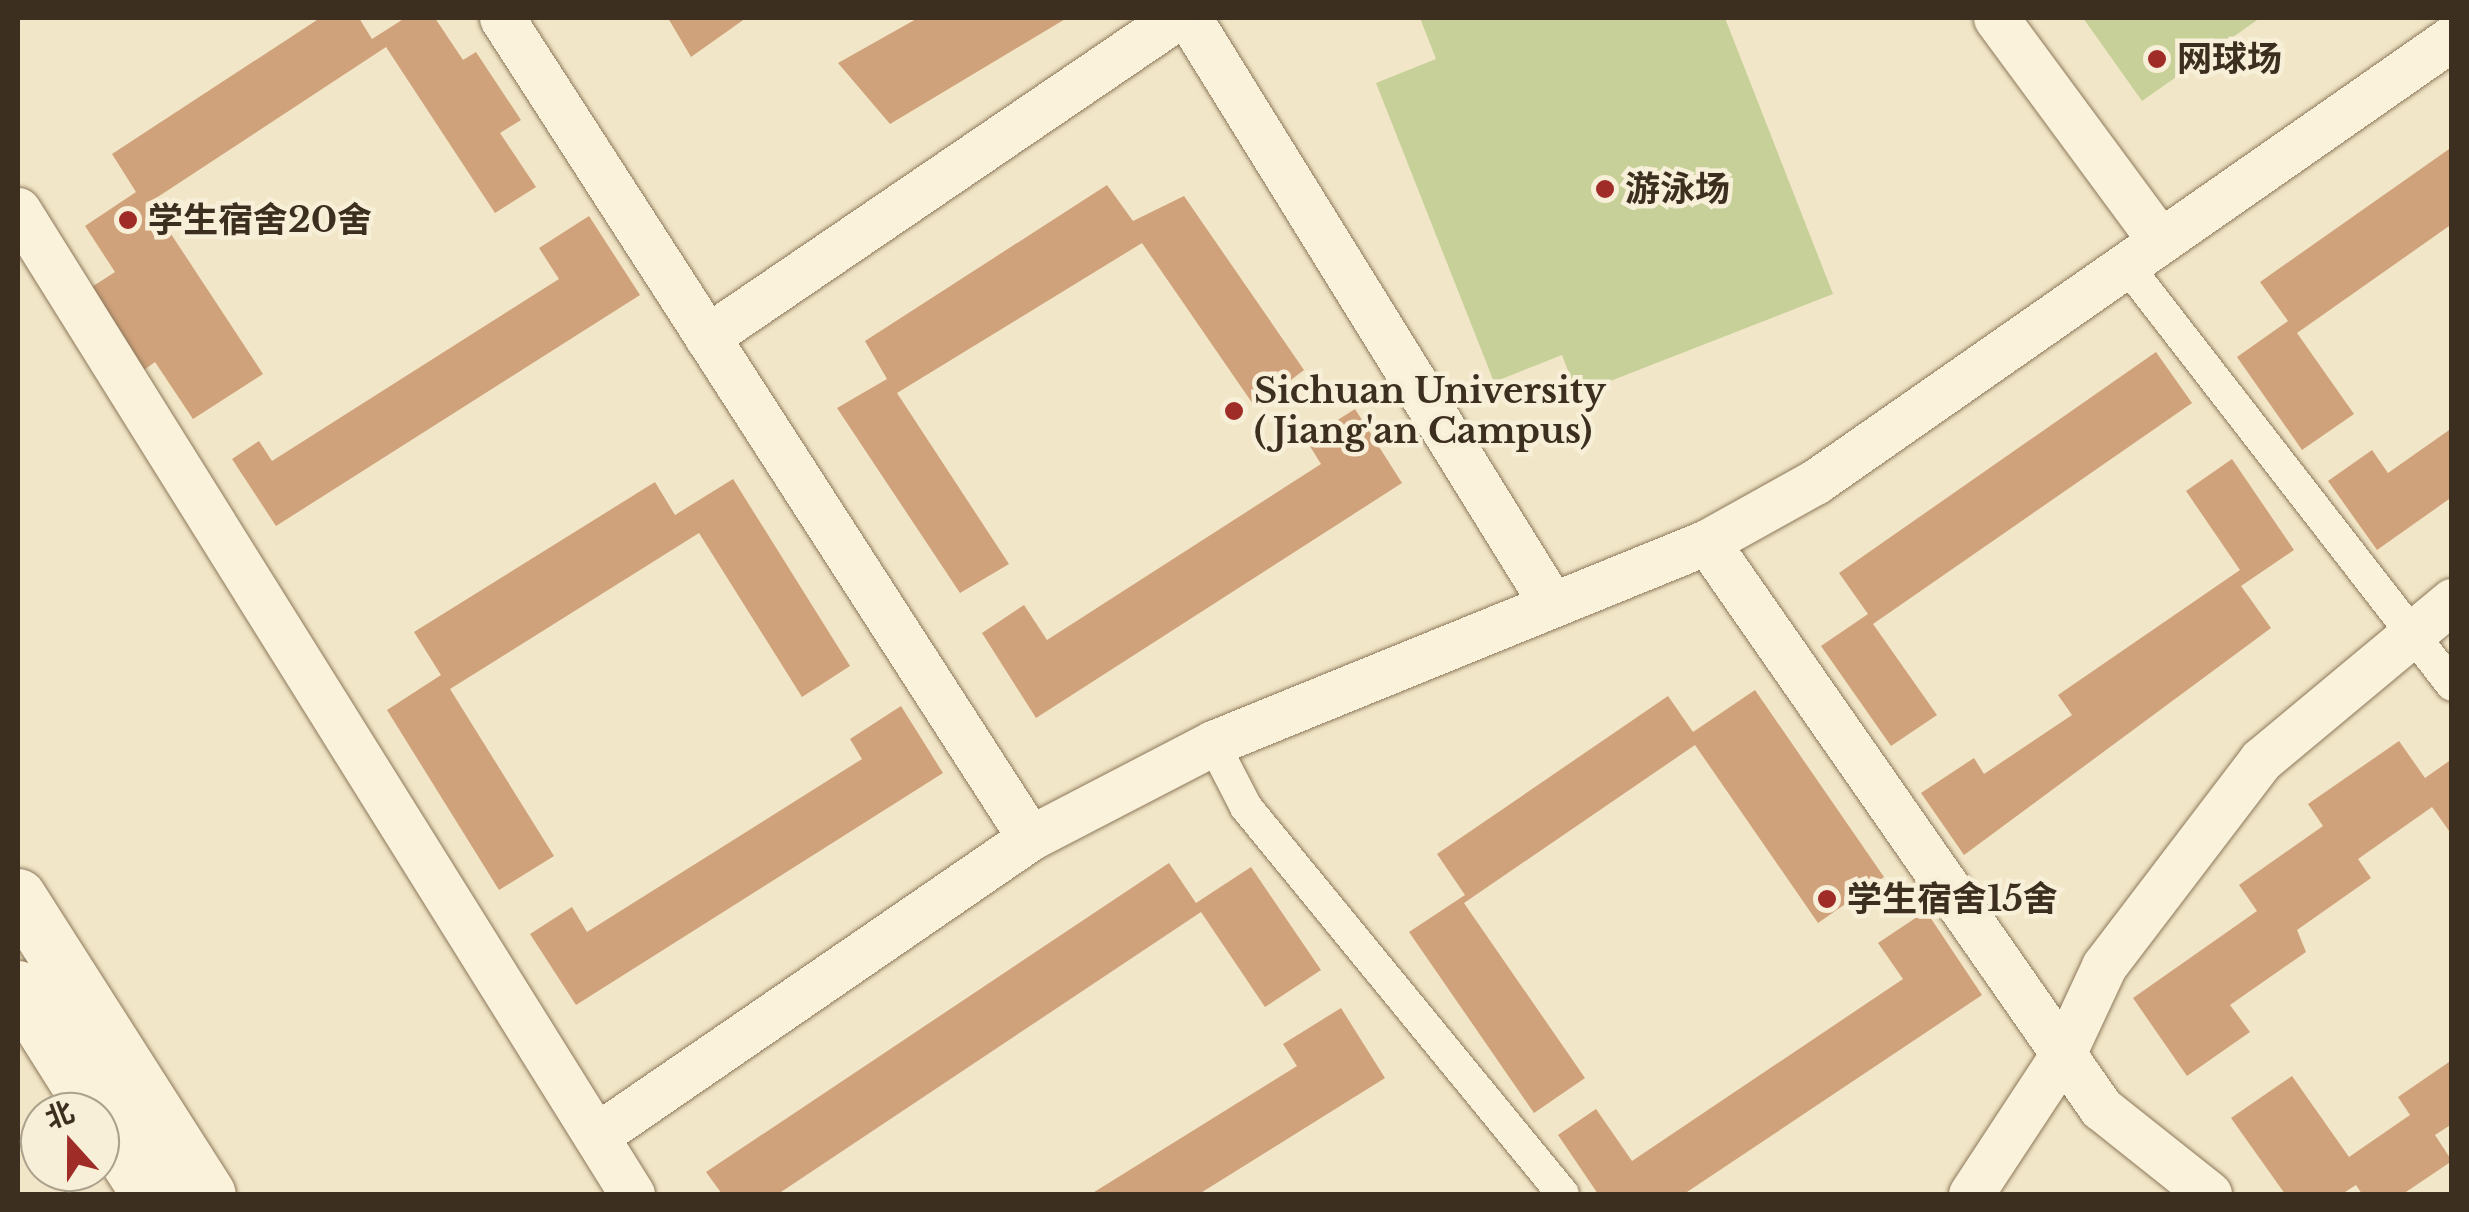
<!DOCTYPE html>
<html>
<head>
<meta charset="utf-8">
<style>
	body { margin:0 }
	#map { position:relative; width:2469px; height:1212px; overflow:hidden; background:#f1e6c7; font-family:"Libre Baskerville","Noto Sans SC",serif }
	div>[style] { position:absolute }
	[style*='--x'] { left:calc(var(--x)*1px); top:calc(var(--y)*1px); width:calc(var(--w)*1px); rotate:calc(var(--a)*1deg) }
	.green>* { inset:0; background:#c7d099 }
	.building>* { inset:0; background:#d0a27b }
	.roads { filter:drop-shadow(0 0 2px #8d785b) drop-shadow(0 0 2px #8d785b) }
	.pedestrian>* { height:32px; margin:-16px; padding:0 16px; transform-origin:16px; border-radius:16px; background:#faf2db }
	.minor>* { height:45px; margin:-22.5px; padding:0 22.5px; transform-origin:22.5px; border-radius:22.5px; background:#faf2db }
	.secondary>* { height:55px; margin:-27.5px; padding:0 27.5px; transform-origin:27.5px; border-radius:27.5px; background:#faf2db }
	.dots>* { width:28px; height:28px; translate:-50% -50%; box-sizing:border-box; border:5px solid #f7efd7; border-radius:50% }
	span { translate:-50% -50%; white-space:nowrap; text-align:center; line-height:1.15; -webkit-text-stroke:9px #f7efd7; paint-order:stroke }
	.poi-label { font-size:35px; color:#3d2f1f; font-weight:700 }
	.left { translate:0 -50%; text-align:left }
	.frame { position:absolute; inset:0; border:20px solid #3d2f1f; pointer-events:none }
	.north { position:absolute; left:20px; top:1092px; width:100px; height:100px; box-sizing:border-box; background:#f7efd7; border:2px solid #ada28d; border-radius:50%; rotate:339deg; font-size:28px; font-weight:700; line-height:40px; text-align:center; color:#3d2f1f }
	.north::after { content:''; display:block; margin:auto; width:35px; height:45px; background:#a02c28; clip-path:polygon(50% 0,100% 100%,50% 72%,0 100%) }
</style>
</head>
<body>
<div id="map">
	<div class="green">
		<div style="clip-path:polygon(1420px 18px,1725px 18px,1833px 294px,1577px 394px,1562px 355px,1494px 382px,1376px 83px,1436px 59px)"></div>
		<div style="clip-path:polygon(2083px 18px,2260px 18px,2142px 101px)"></div>
	</div>
	<div class="building">
		<div style="clip-path:polygon(320px 18px,359px 18px,372px 39px,405px 18px,435px 18px,463px 60px,476px 52px,521px 120px,500px 133px,536px 187px,495px 213px,386px 47px,150px 202px,263px 374px,193px 419px,155px 362px,141px 372px,87px 290px,115px 272px,85px 226px,136px 192px,112px 154px)"></div>
		<div style="clip-path:polygon(668px 18px,746px 18px,691px 57px)"></div>
		<div style="clip-path:polygon(918px 18px,1067px 18px,890px 124px,838px 63px)"></div>
		<div style="clip-path:polygon(2452px 147px,2452px 224px,2297px 333px,2354px 414px,2302px 450px,2237px 357px,2288px 321px,2260px 282px)"></div>
		<div style="clip-path:polygon(1107px 185px,1133px 221px,1184px 196px,1304px 370px,1255px 407px,1142px 243px,897px 393px,1009px 564px,960px 593px,837px 408px,887px 379px,865px 341px)"></div>
		<div style="clip-path:polygon(589px 216px,640px 295px,276px 526px,232px 459px,259px 441px,272px 461px,559px 279px,539px 248px)"></div>
		<div style="clip-path:polygon(2156px 352px,2192px 403px,1873px 624px,1937px 715px,1891px 746px,1821px 646px,1868px 614px,1839px 573px)"></div>
		<div style="clip-path:polygon(1355px 409px,1402px 483px,1036px 718px,982px 633px,1024px 605px,1047px 640px,1321px 464px,1306px 440px)"></div>
		<div style="clip-path:polygon(2452px 428px,2452px 497px,2377px 550px,2328px 481px,2372px 450px,2388px 473px)"></div>
		<div style="clip-path:polygon(2232px 459px,2294px 550px,2241px 586px,2271px 628px,1964px 855px,1921px 793px,1974px 758px,1984px 774px,2072px 715px,2058px 695px,2240px 570px,2186px 491px)"></div>
		<div style="clip-path:polygon(733px 479px,850px 666px,802px 697px,699px 533px,450px 689px,554px 856px,499px 890px,387px 710px,441px 675px,414px 632px,655px 482px,675px 515px)"></div>
		<div style="clip-path:polygon(1755px 690px,1884px 877px,1818px 923px,1695px 745px,1464px 903px,1585px 1078px,1534px 1113px,1409px 932px,1465px 895px,1437px 854px,1668px 696px,1693px 732px)"></div>
		<div style="clip-path:polygon(901px 706px,943px 773px,576px 1005px,530px 934px,572px 907px,587px 932px,862px 759px,850px 739px)"></div>
		<div style="clip-path:polygon(2399px 741px,2425px 778px,2452px 759px,2452px 835px,2432px 807px,2358px 859px,2371px 878px,2297px 930px,2306px 952px,2230px 1005px,2250px 1032px,2187px 1076px,2133px 998px,2257px 911px,2239px 885px,2323px 826px,2308px 804px)"></div>
		<div style="clip-path:polygon(1169px 863px,1196px 903px,1251px 867px,1321px 970px,1265px 1007px,1201px 912px,778px 1194px,722px 1194px,706px 1172px)"></div>
		<div style="clip-path:polygon(1926px 911px,1982px 995px,1684px 1194px,1598px 1194px,1558px 1135px,1596px 1109px,1632px 1161px,1903px 979px,1878px 943px)"></div>
		<div style="clip-path:polygon(1341px 1008px,1385px 1078px,1199px 1194px,1091px 1194px,1297px 1066px,1283px 1044px)"></div>
		<div style="clip-path:polygon(2452px 1060px,2452px 1124px,2435px 1135px,2452px 1161px,2403px 1194px,2362px 1194px,2356px 1185px,2342px 1194px,2285px 1194px,2231px 1118px,2292px 1076px,2349px 1157px,2410px 1115px,2398px 1097px)"></div>
	</div>
	<div class="roads">
		<div class="pedestrian">
			<div style="--x:2124;--y:262;--w:535;--a:52.21"></div>
			<div style="--x:1213;--y:743;--w:72;--a:62.7"></div>
			<div style="--x:1246;--y:807;--w:500;--a:50.68"></div>
		</div>
		<div class="minor">
			<div style="--x:502;--y:18;--w:975;--a:57.22"></div>
			<div style="--x:1189;--y:18;--w:688;--a:58.25"></div>
			<div style="--x:1996;--y:18;--w:275;--a:53.6"></div>
			<div style="--x:18;--y:210;--w:1160;--a:58.04"></div>
			<div style="--x:707;--y:337;--w:567;--a:-34.22"></div>
			<div style="--x:1707;--y:542;--w:690;--a:55.16"></div>
			<div style="--x:2101;--y:1108;--w:138;--a:38.5"></div>
			<div style="--x:596;--y:1136;--w:526;--a:-34.47"></div>
			<div style="--x:1030;--y:838;--w:206;--a:-27.4"></div>
			<div style="--x:1213;--y:743;--w:533;--a:-22.14"></div>
			<div style="--x:1707;--y:542;--w:124;--a:-29.1"></div>
			<div style="--x:1815;--y:482;--w:776;--a:-34.88"></div>
			<div style="--x:1971;--y:1194;--w:168;--a:-56.7"></div>
			<div style="--x:2063;--y:1054;--w:97;--a:-65"></div>
			<div style="--x:2104;--y:966;--w:259;--a:-52.7"></div>
			<div style="--x:2261;--y:760;--w:249;--a:-39.8"></div>
		</div>
		<div class="secondary">
			<div style="--x:18;--y:896;--w:353;--a:57.5"></div>
			<div style="--x:18;--y:988;--w:146;--a:57.8"></div>
			<div style="--x:100;--y:1118;--w:90;--a:57.2"></div>
		</div>
	</div>
	<div class="dots">
		<div style="left:2157px;top:59px;background:#a02c28"></div>
		<div style="left:1605px;top:189px;background:#a02c28"></div>
		<div style="left:128px;top:220px;background:#a02c28"></div>
		<div style="left:1234px;top:411px;background:#a02c28"></div>
		<div style="left:1827px;top:899px;background:#a02c28"></div>
	</div>
	<div class="poi-label">
		<span class="left" style="left:2177px;top:59px">网球场</span>
		<span class="left" style="left:1625px;top:189px">游泳场</span>
		<span class="left" style="left:148px;top:220px">学生宿舍20舍</span>
		<span class="left" style="left:1254px;top:411px">Sichuan University<br>(Jiang'an Campus)</span>
		<span class="left" style="left:1847px;top:899px">学生宿舍15舍</span>
	</div>
	<div class="frame"></div>
	<div class="north">北</div>
</div>
</body>
</html>
